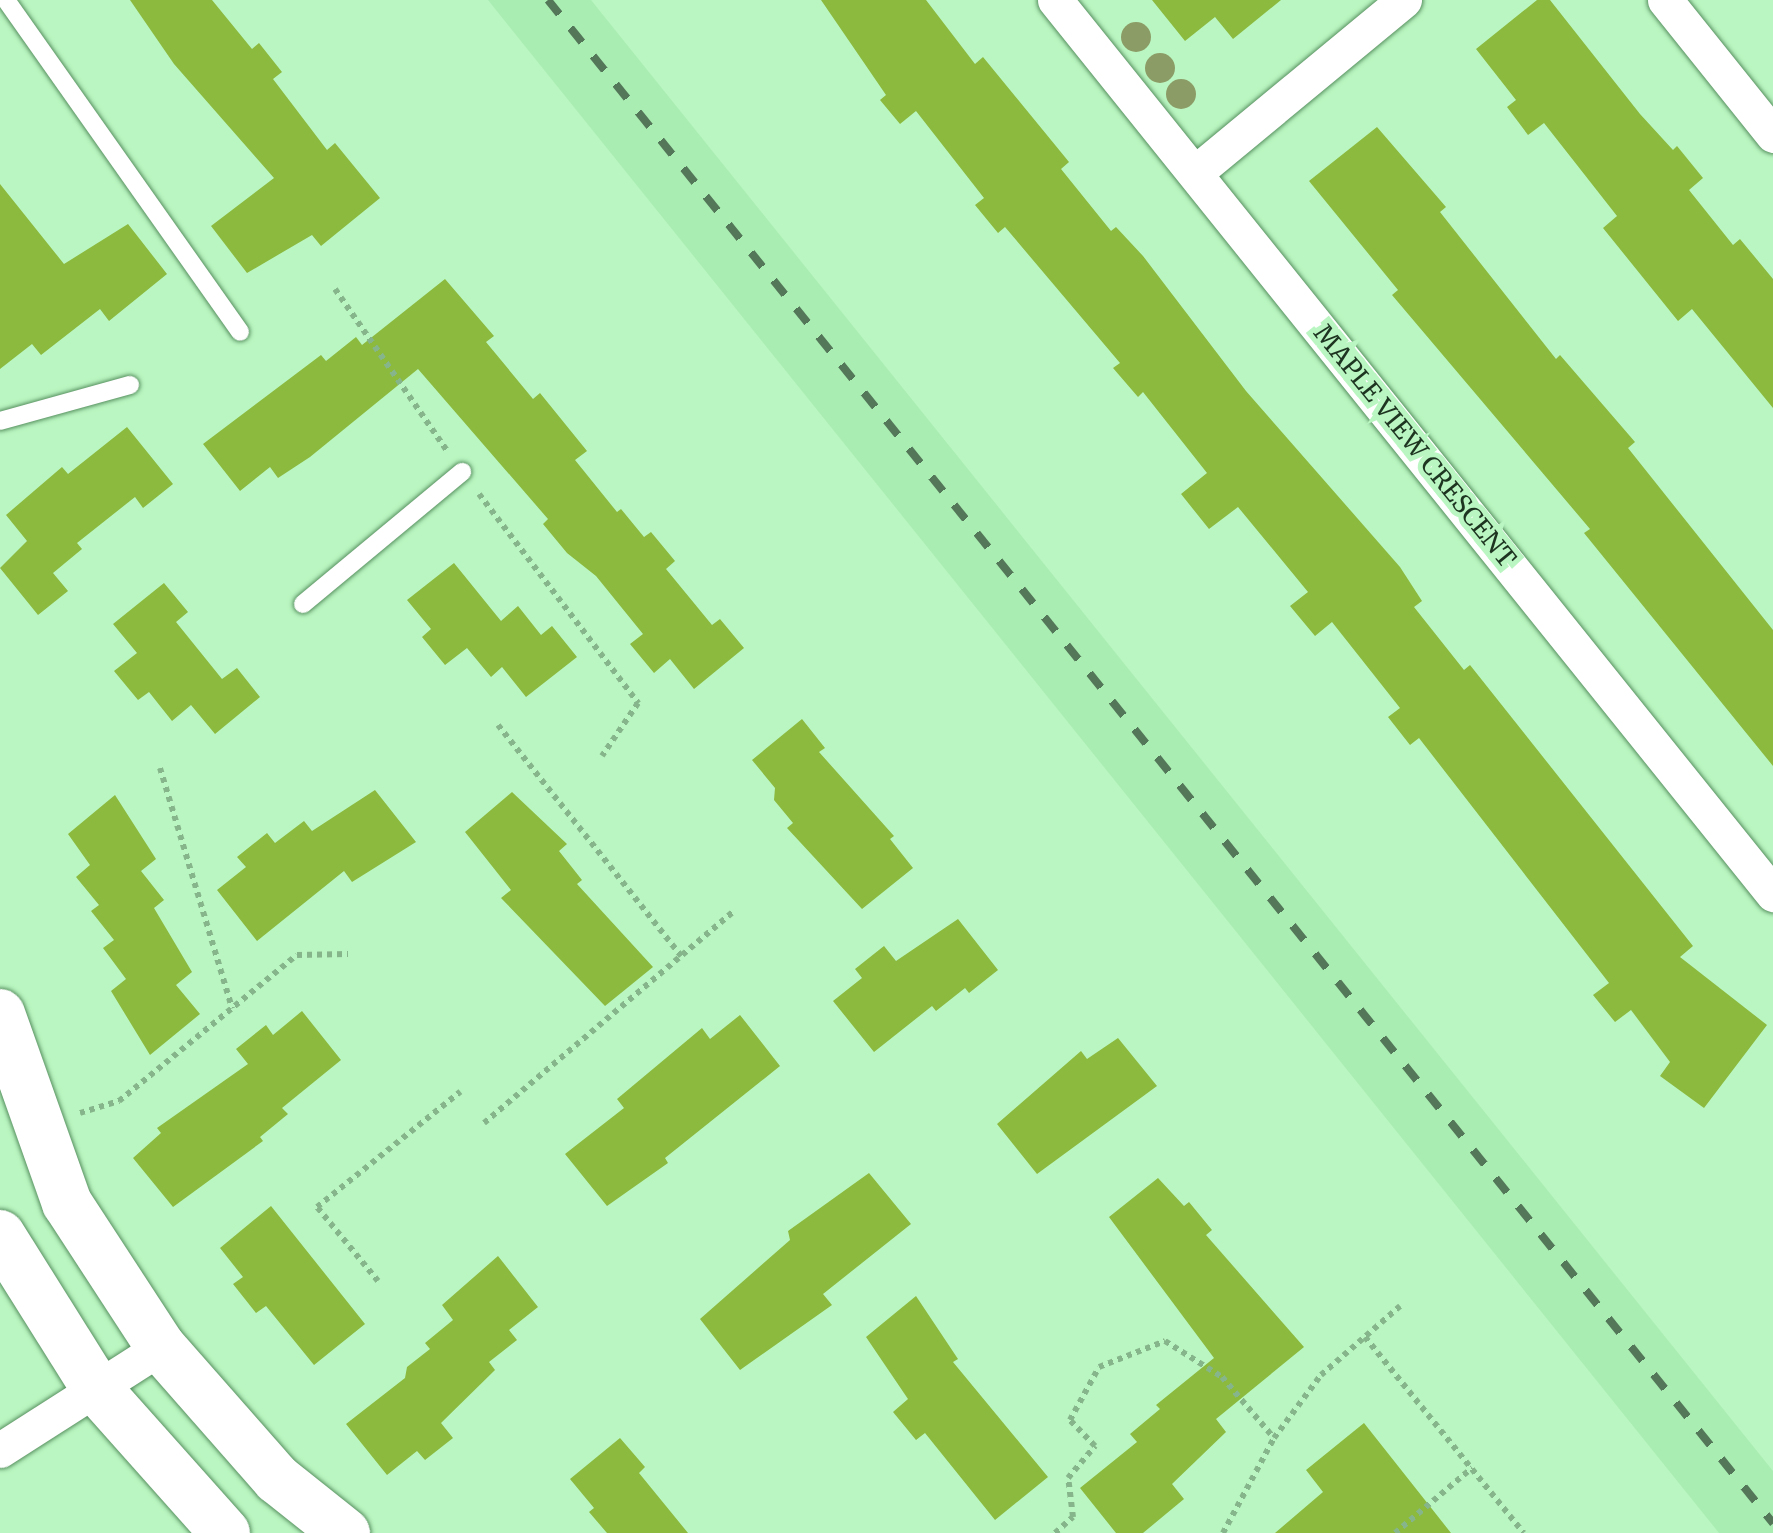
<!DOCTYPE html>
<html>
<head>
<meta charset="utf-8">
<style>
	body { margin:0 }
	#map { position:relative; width:1773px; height:1533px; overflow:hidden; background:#baf6c1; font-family:Merriweather,serif }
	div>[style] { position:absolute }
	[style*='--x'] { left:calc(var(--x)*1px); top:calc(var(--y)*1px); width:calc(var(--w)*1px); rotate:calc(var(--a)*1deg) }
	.built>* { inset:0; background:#aaedb3 }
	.building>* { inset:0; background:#8bba3e }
	.path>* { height:6px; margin-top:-3px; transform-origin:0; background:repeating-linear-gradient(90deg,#86b58b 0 5px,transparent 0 10px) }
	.roads { filter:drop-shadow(0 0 2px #579060) drop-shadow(0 0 2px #579060) }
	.lane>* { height:18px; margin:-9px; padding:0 9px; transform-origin:9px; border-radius:9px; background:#fff }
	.street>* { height:35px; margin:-17.5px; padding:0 17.5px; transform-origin:17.5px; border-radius:17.5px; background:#fff }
	.secondary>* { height:50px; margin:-25px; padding:0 25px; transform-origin:25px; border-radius:25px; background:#fff }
	.rail>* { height:8px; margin-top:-4px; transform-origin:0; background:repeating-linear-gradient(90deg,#537758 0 18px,transparent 0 36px) }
	.trees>* { width:30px; height:30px; margin:-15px; border-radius:50%; background:#8c9c66 }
	span { translate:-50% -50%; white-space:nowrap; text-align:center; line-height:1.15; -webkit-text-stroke:10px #baf6c1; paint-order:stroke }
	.street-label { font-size:25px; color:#1d3420 }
</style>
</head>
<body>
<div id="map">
	<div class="built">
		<div style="clip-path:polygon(488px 0,591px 0,1773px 1471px,1773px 1533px,1719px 1533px)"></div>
	</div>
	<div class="building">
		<div style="clip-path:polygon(130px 0,212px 0,252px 49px,259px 43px,282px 72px,273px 79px,327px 150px,335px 143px,380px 198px,321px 246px,312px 235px,247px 273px,211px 226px,274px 178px,174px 64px)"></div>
		<div style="clip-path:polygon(821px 0,926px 0,975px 64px,983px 57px,1069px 162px,1061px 169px,1111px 231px,1116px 227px,1143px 256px,1246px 391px,1400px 567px,1422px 601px,1414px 607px,1464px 670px,1470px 665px,1693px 946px,1680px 957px,1767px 1025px,1704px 1108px,1660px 1076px,1670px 1062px,1631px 1010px,1615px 1022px,1593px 995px,1609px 983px,1419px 738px,1410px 745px,1388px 717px,1400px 708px,1332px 622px,1315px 636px,1290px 606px,1308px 592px,1238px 507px,1209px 529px,1181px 494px,1207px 473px,1143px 392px,1138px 397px,1113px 368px,1120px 363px,1005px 227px,998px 233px,975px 205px,984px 198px,916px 111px,900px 124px,880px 100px,886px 95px)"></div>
		<div style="clip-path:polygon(1152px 0,1281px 0,1233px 39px,1215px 17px,1185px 41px)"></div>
		<div style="clip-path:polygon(1537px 0,1550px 0,1640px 114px,1673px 150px,1677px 146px,1703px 178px,1689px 190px,1733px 245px,1740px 239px,1773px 279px,1773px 408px,1692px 309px,1678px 321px,1603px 228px,1617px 216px,1544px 123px,1528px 135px,1507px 107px,1516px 100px,1476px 49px)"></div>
		<div style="clip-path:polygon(1377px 127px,1446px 207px,1440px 212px,1556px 359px,1560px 355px,1635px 442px,1628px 448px,1773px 630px,1773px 766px,1584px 533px,1590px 529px,1392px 295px,1398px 290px,1309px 181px)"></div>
		<div style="clip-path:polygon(0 184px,64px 264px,128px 224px,167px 274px,109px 321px,100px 309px,41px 355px,32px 344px,0 369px)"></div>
		<div style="clip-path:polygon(445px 279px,494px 336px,486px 342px,533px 399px,540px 393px,587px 451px,575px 460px,617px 512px,621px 509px,644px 537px,651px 532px,675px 561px,666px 569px,712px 625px,720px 619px,744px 648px,694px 689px,670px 659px,654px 673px,630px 644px,643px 634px,596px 576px,567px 553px,543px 524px,548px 519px,418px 369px,310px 457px,278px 478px,270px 467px,240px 491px,203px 444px,321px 355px,326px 361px,356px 337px,362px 345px)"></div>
		<div style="clip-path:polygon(127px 427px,173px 484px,143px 508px,135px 497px,77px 543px,82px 549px,53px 573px,68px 591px,38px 615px,0 568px,27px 541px,6px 515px,62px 467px,68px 474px)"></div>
		<div style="clip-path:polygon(454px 563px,501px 621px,518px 606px,541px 635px,552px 626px,577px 657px,526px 697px,502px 667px,491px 677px,467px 648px,445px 665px,422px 637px,431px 629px,407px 600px)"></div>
		<div style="clip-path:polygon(164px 583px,188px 612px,176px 622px,222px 679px,237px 668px,260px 697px,215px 734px,191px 705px,172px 721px,149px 692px,138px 700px,114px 671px,137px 653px,113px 624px)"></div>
		<div style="clip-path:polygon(802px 719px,825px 748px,819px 752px,894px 836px,890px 839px,913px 868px,862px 909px,787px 828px,793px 823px,774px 800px,775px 788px,752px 760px)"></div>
		<div style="clip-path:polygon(375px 790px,416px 842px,352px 882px,344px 871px,257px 941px,217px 890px,246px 867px,237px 857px,267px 833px,275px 843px,304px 821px,312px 831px)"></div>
		<div style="clip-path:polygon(512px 792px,567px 844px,559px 851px,582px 880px,577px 884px,653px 967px,605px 1006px,501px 898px,511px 890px,465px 832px)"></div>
		<div style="clip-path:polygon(115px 795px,156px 859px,141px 871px,164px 900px,154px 908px,192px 972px,176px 985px,200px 1014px,150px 1055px,111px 991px,126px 979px,103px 948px,114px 940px,91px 911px,99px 905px,76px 877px,90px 865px,68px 834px)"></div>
		<div style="clip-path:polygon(958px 919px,998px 970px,969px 993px,965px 988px,936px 1011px,932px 1006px,874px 1052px,833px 1001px,862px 978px,855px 969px,884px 946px,896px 961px)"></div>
		<div style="clip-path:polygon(302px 1011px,341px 1060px,282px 1108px,288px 1114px,260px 1137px,263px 1141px,173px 1207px,133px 1158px,161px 1133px,157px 1128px,248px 1064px,236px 1049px,266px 1025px,273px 1035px)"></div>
		<div style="clip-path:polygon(740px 1015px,780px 1066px,665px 1158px,668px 1163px,607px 1206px,565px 1154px,624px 1108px,617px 1099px,696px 1033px,702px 1028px,710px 1039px)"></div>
		<div style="clip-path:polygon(1118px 1038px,1157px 1086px,1037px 1174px,997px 1124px,1081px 1051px,1087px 1059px)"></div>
		<div style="clip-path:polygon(869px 1173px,911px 1224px,823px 1294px,832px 1305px,740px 1370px,700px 1319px,790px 1240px,788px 1231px)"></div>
		<div style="clip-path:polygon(1158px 1178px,1184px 1206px,1189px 1202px,1212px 1230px,1206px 1235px,1304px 1347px,1216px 1419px,1226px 1432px,1172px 1484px,1184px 1499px,1143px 1533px,1116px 1533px,1080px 1488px,1137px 1442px,1130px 1434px,1160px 1409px,1156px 1405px,1214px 1358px,1109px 1217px)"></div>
		<div style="clip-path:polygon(271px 1206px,365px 1324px,314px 1365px,266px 1306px,256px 1313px,233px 1284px,243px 1277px,220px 1248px)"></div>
		<div style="clip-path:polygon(498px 1256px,538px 1307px,509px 1330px,517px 1340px,489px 1362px,495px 1370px,441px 1423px,453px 1438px,425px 1460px,417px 1451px,387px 1475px,346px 1424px,405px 1378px,407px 1367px,430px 1349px,425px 1343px,453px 1320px,442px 1305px)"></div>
		<div style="clip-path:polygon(916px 1296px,958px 1359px,953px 1362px,1048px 1477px,995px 1520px,925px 1433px,916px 1440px,893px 1412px,908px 1399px,866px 1337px)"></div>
		<div style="clip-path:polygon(1364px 1423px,1451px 1533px,1275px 1533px,1323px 1492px,1306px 1470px)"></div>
		<div style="clip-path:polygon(620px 1438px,645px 1467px,639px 1473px,688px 1533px,607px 1533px,589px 1512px,594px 1508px,570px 1479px)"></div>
	</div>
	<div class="path">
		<div style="--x:335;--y:289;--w:198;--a:55.3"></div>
		<div style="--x:479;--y:494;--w:263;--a:52.7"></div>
		<div style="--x:638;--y:703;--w:64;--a:124.2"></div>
		<div style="--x:498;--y:725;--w:295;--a:51.6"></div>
		<div style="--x:160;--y:768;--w:251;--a:73.3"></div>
		<div style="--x:80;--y:1113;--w:41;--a:-17.1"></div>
		<div style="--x:119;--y:1101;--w:230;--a:-39.4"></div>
		<div style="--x:297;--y:955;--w:51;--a:-1.1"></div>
		<div style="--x:484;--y:1123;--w:328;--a:-40.3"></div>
		<div style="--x:378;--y:1281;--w:96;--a:-129.5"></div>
		<div style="--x:317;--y:1207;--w:184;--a:-38.8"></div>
		<div style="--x:1365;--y:1337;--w:252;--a:51"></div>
		<div style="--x:1055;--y:1533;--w:24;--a:-42"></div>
		<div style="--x:1073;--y:1517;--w:39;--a:-97"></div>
		<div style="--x:1068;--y:1478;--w:42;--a:-49.8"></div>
		<div style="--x:1095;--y:1446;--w:36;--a:-134"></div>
		<div style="--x:1070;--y:1420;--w:60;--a:-61.3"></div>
		<div style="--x:1099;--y:1367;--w:71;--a:-21.5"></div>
		<div style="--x:1165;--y:1341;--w:67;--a:32.3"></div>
		<div style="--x:1222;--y:1377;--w:80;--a:49.6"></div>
		<div style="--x:1223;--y:1533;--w:108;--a:-61.8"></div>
		<div style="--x:1274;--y:1438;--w:79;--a:-53.3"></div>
		<div style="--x:1321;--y:1375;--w:105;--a:-41.1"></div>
		<div style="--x:1395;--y:1533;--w:101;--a:-40.2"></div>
	</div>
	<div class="roads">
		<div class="lane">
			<div style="--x:6;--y:0;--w:406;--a:54.8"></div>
			<div style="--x:0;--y:421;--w:135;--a:-15.5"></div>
			<div style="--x:303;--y:604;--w:207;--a:-39.7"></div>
		</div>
		<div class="street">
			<div style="--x:1055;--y:0;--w:1147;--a:51.23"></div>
			<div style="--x:1665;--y:0;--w:173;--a:51.3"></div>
			<div style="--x:1196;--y:172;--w:270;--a:-39.6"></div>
			<div style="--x:0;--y:1450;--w:191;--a:-32.6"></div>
		</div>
		<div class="secondary">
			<div style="--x:0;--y:1014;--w:201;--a:70.5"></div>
			<div style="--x:67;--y:1203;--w:172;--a:56.9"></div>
			<div style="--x:161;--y:1347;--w:176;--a:48.7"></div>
			<div style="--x:277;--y:1479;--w:87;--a:38.5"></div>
			<div style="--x:0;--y:1235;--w:181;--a:57.9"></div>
			<div style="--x:96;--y:1388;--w:194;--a:48.3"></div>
		</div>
	</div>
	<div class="rail">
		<div style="--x:548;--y:0;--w:1955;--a:51.19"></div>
	</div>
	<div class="trees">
		<div style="left:1136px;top:37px"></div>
		<div style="left:1160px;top:68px"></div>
		<div style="left:1181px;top:94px"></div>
	</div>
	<div class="street-label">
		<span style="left:1415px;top:446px;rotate:51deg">MAPLE VIEW CRESCENT</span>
	</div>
</div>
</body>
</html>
